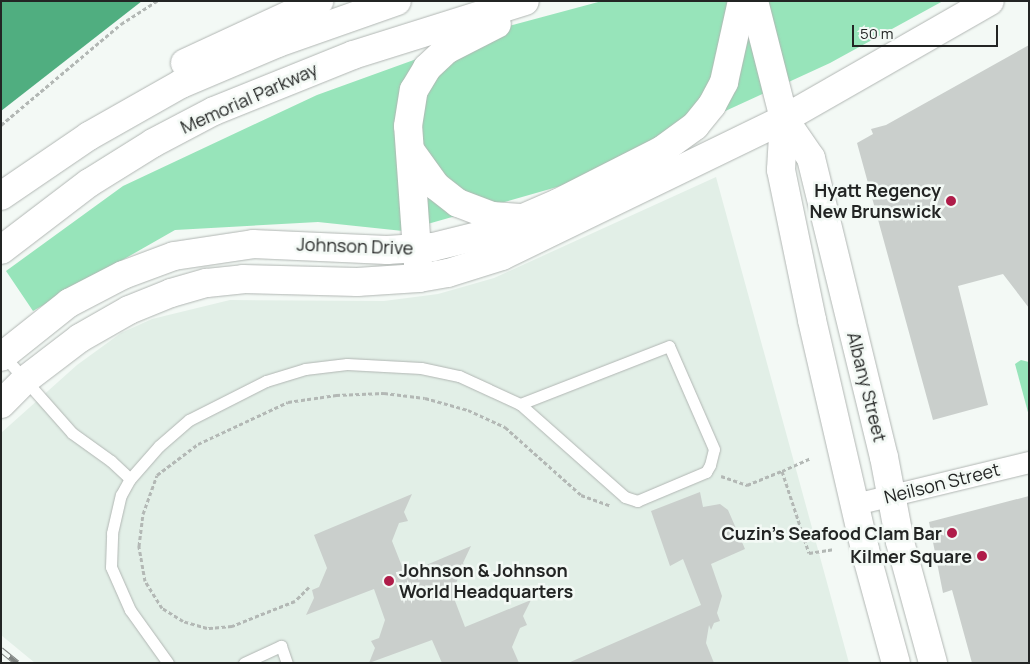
<!DOCTYPE html>
<html>
<head>
<meta charset="utf-8">
<style>
	body { margin:0 }
	#map { position:relative; width:1030px; height:664px; overflow:hidden; background:#f3f9f5; font-family:Manrope,sans-serif }
	div>[style] { position:absolute }
	[style*='--x'] { left:calc(var(--x)*1px); top:calc(var(--y)*1px); width:calc(var(--w)*1px); rotate:calc(var(--a)*1deg) }
	.built>* { inset:0; background:#e2efe7 }
	.green>* { inset:0; background:#97e4ba }
	.water>* { inset:0; background:#50ae80 }
	.building>* { inset:0; background:#cacfcc }
	.path>* { height:3px; margin-top:-1.5px; transform-origin:0; background:repeating-linear-gradient(90deg,#b3b8b5 0 4px,transparent 0 6.5px) }
	.roads { filter:drop-shadow(0 0 1px #b1b6b3) drop-shadow(0 0 1px #b1b6b3) }
	.lane>* { height:11px; margin:-5.5px; padding:0 5.5px; transform-origin:5.5px; border-radius:5.5px; background:#fff }
	.street>* { height:21px; margin:-10.5px; padding:0 10.5px; transform-origin:10.5px; border-radius:10.5px; background:#fff }
	.secondary>* { height:28px; margin:-14px; padding:0 14px; transform-origin:14px; border-radius:14px; background:#fff }
	.highway>* { height:28px; margin:-14px; padding:0 14px; transform-origin:14px; border-radius:14px; background:#fff }
	.rail>* { height:5.5px; margin-top:-2.75px; transform-origin:0; background:repeating-linear-gradient(90deg,#f3f9f5 0 11px,#808482 0 22px); box-sizing:border-box; border-block:1px solid #808482 }
	.dots>* { width:14px; height:14px; translate:-50% -50%; box-sizing:border-box; border:2px solid #f3f9f5; border-radius:50% }
	span { translate:-50% -50%; white-space:nowrap; text-align:center; line-height:1.15; -webkit-text-stroke:5px #f3f9f5; paint-order:stroke }
	.street-label { font-size:18px; color:#232524 }
	.poi-label { font-size:18px; color:#232524; font-weight:700 }
	.right { translate:-100% -50%; text-align:right }
	.left { translate:0 -50%; text-align:left }
	.frame { position:absolute; inset:0; border:2px solid #232524; pointer-events:none }
	.scale { position:absolute; left:852px; top:25px; width:146px; height:22px; box-sizing:border-box; border:2px solid #232524; border-top:0; padding-left:6px; font-size:15px; line-height:18px; white-space:nowrap; color:#232524; -webkit-text-stroke:4px #f3f9f5; paint-order:stroke }
</style>
</head>
<body>
<div id="map">
	<div class="built">
		<div style="clip-path:polygon(716px 177px,849px 663px,35px 663px,1px 635px,1px 433px,77px 365px,121px 333px,152px 319px,230px 300px,384px 301px,438px 294px,494px 278px)"></div>
	</div>
	<div class="green">
		<div style="clip-path:polygon(602px 1px,943px 1px,830px 63px,564px 185px,403px 231px,318px 222px,175px 230px,33px 311px,6px 271px,123px 186px,317px 95px,505px 27px)"></div>
		<div style="clip-path:polygon(1021px 360px,1029px 362px,1029px 416px,1015px 364px)"></div>
	</div>
	<div class="water">
		<div style="clip-path:polygon(1px 1px,142px 1px,1px 111px)"></div>
	</div>
	<div class="building">
		<div style="clip-path:polygon(1029px 45px,1029px 308px,1003px 274px,958px 286px,988px 405px,933px 420px,857px 143px,873px 134px,871px 129px,886px 125px)"></div>
		<div style="clip-path:polygon(700px 492px,703px 507px,720px 504px,728px 510px,745px 549px,711px 564px,722px 596px,717px 613px,720px 621px,714px 623px,711px 630px,709px 625px,706px 643px,714px 663px,568px 663px,701px 605px,683px 559px,670px 566px,651px 511px)"></div>
		<div style="clip-path:polygon(412px 494px,404px 512px,408px 521px,399px 523px,392px 541px,405px 574px,471px 546px,463px 563px,468px 571px,459px 576px,452px 593px,465px 627px,531px 600px,523px 616px,527px 625px,520px 628px,512px 647px,519px 663px,442px 663px,432px 640px,369px 663px,375px 648px,371px 641px,379px 638px,385px 620px,374px 589px,306px 615px,314px 598px,312px 590px,319px 587px,327px 568px,314px 535px)"></div>
		<div style="clip-path:polygon(1029px 496px,1029px 663px,972px 663px,952px 590px,943px 593px,929px 522px)"></div>
	</div>
	<div class="path">
		<div style="--x:1;--y:125;--w:157;--a:-40.1"></div>
		<div style="--x:121;--y:24;--w:43;--a:-32.6"></div>
		<div style="--x:782;--y:471;--w:32;--a:-24"></div>
		<div style="--x:721;--y:476;--w:28;--a:19"></div>
		<div style="--x:747;--y:485;--w:38;--a:-22"></div>
		<div style="--x:782;--y:471;--w:86;--a:71.8"></div>
		<div style="--x:809;--y:553;--w:26;--a:-9"></div>
		<div style="--x:309;--y:587;--w:20;--a:135"></div>
		<div style="--x:295;--y:601;--w:68;--a:158.4"></div>
		<div style="--x:232;--y:626;--w:25;--a:175"></div>
		<div style="--x:207;--y:628;--w:25;--a:-164"></div>
		<div style="--x:183;--y:621;--w:25;--a:-148"></div>
		<div style="--x:162;--y:608;--w:32;--a:-122"></div>
		<div style="--x:145;--y:581;--w:36;--a:-100"></div>
		<div style="--x:139;--y:546;--w:32;--a:-83"></div>
		<div style="--x:143;--y:514;--w:41;--a:-70.3"></div>
		<div style="--x:157;--y:475;--w:51;--a:-37.1"></div>
		<div style="--x:198;--y:444;--w:99;--a:-25"></div>
		<div style="--x:288;--y:402;--w:49;--a:-8.3"></div>
		<div style="--x:336;--y:395;--w:48;--a:-2.4"></div>
		<div style="--x:384;--y:393;--w:41;--a:7"></div>
		<div style="--x:425;--y:398;--w:45;--a:15.6"></div>
		<div style="--x:468;--y:410;--w:41;--a:24.7"></div>
		<div style="--x:505;--y:427;--w:102;--a:41.8"></div>
		<div style="--x:581;--y:495;--w:32;--a:20"></div>
	</div>
	<div class="roads">
		<div class="lane">
			<div style="--x:3;--y:355;--w:104;--a:48.5"></div>
			<div style="--x:72;--y:433;--w:48;--a:35.7"></div>
			<div style="--x:111;--y:461;--w:26;--a:43"></div>
			<div style="--x:168;--y:663;--w:65;--a:-125.6"></div>
			<div style="--x:130;--y:610;--w:47;--a:-113.8"></div>
			<div style="--x:111;--y:567;--w:34;--a:-88"></div>
			<div style="--x:112;--y:533;--w:39;--a:-77"></div>
			<div style="--x:121;--y:495;--w:18;--a:-61"></div>
			<div style="--x:130;--y:479;--w:44;--a:-48.7"></div>
			<div style="--x:159;--y:446;--w:40;--a:-41"></div>
			<div style="--x:189;--y:420;--w:86;--a:-26.9"></div>
			<div style="--x:266;--y:381;--w:41;--a:-17.1"></div>
			<div style="--x:305;--y:369;--w:42;--a:-6.8"></div>
			<div style="--x:347;--y:364;--w:74;--a:3.1"></div>
			<div style="--x:421;--y:368;--w:39;--a:12"></div>
			<div style="--x:459;--y:376;--w:67;--a:24.7"></div>
			<div style="--x:520;--y:404;--w:140;--a:41.5"></div>
			<div style="--x:625;--y:497;--w:13;--a:18"></div>
			<div style="--x:637;--y:501;--w:75;--a:-22.8"></div>
			<div style="--x:706;--y:472;--w:8;--a:-60"></div>
			<div style="--x:710;--y:465;--w:16;--a:-76"></div>
			<div style="--x:714;--y:449;--w:112;--a:-113.6"></div>
			<div style="--x:669;--y:346;--w:160;--a:158.7"></div>
			<div style="--x:244;--y:663;--w:41;--a:-24.7"></div>
			<div style="--x:281;--y:646;--w:18;--a:71"></div>
		</div>
		<div class="street">
			<div style="--x:855;--y:504;--w:179;--a:-13.6"></div>
		</div>
		<div class="secondary">
			<div style="--x:754;--y:1;--w:122;--a:75.7"></div>
			<div style="--x:784;--y:119;--w:51;--a:93.4"></div>
			<div style="--x:781;--y:170;--w:153;--a:78.3"></div>
			<div style="--x:812;--y:320;--w:236;--a:77"></div>
			<div style="--x:865;--y:550;--w:117;--a:74.7"></div>
			<div style="--x:784;--y:119;--w:47;--a:55.3"></div>
			<div style="--x:811;--y:158;--w:308;--a:76.3"></div>
			<div style="--x:884;--y:457;--w:86;--a:79.3"></div>
			<div style="--x:900;--y:542;--w:125;--a:74.7"></div>
			<div style="--x:1;--y:357;--w:87;--a:-38.5"></div>
			<div style="--x:69;--y:303;--w:61;--a:-27.4"></div>
			<div style="--x:123;--y:275;--w:54;--a:-20.4"></div>
			<div style="--x:174;--y:256;--w:80;--a:-8.6"></div>
			<div style="--x:253;--y:244;--w:134;--a:2.6"></div>
			<div style="--x:387;--y:250;--w:46;--a:-3.7"></div>
			<div style="--x:433;--y:247;--w:55;--a:-13.8"></div>
			<div style="--x:486;--y:234;--w:78;--a:-23.3"></div>
			<div style="--x:558;--y:203;--w:117;--a:-27"></div>
			<div style="--x:662;--y:150;--w:41;--a:-36"></div>
			<div style="--x:695;--y:126;--w:27;--a:-51"></div>
			<div style="--x:712;--y:105;--w:26;--a:-62"></div>
			<div style="--x:724;--y:82;--w:83;--a:-77.5"></div>
			<div style="--x:1;--y:404;--w:34;--a:-45"></div>
			<div style="--x:25;--y:380;--w:69;--a:-37.4"></div>
			<div style="--x:80;--y:338;--w:56;--a:-29.7"></div>
			<div style="--x:129;--y:310;--w:45;--a:-22"></div>
			<div style="--x:171;--y:293;--w:37;--a:-16"></div>
			<div style="--x:207;--y:283;--w:36;--a:-6"></div>
			<div style="--x:243;--y:279;--w:114;--a:1.5"></div>
			<div style="--x:357;--y:282;--w:62;--a:-3.7"></div>
			<div style="--x:419;--y:278;--w:29;--a:-10"></div>
			<div style="--x:448;--y:273;--w:57;--a:-17.5"></div>
			<div style="--x:502;--y:256;--w:314;--a:-25.9"></div>
			<div style="--x:784;--y:119;--w:237;--a:-29.8"></div>
		</div>
		<div class="highway">
			<div style="--x:185;--y:63;--w:148;--a:-24.8"></div>
			<div style="--x:410;--y:150;--w:44;--a:54.2"></div>
			<div style="--x:436;--y:186;--w:28;--a:38"></div>
			<div style="--x:458;--y:203;--w:36;--a:21"></div>
			<div style="--x:492;--y:216;--w:32;--a:4"></div>
			<div style="--x:1;--y:196;--w:107;--a:-34.3"></div>
			<div style="--x:89;--y:136;--w:106;--a:-29.5"></div>
			<div style="--x:181;--y:84;--w:105;--a:-22.9"></div>
			<div style="--x:278;--y:43;--w:126;--a:-19.4"></div>
			<div style="--x:1;--y:250;--w:111;--a:-37.3"></div>
			<div style="--x:89;--y:183;--w:75;--a:-32"></div>
			<div style="--x:153;--y:143;--w:69;--a:-27.7"></div>
			<div style="--x:214;--y:111;--w:150;--a:-21.9"></div>
			<div style="--x:353;--y:55;--w:180;--a:-17.4"></div>
			<div style="--x:419;--y:278;--w:152;--a:-94.1"></div>
			<div style="--x:408;--y:126;--w:36;--a:-81"></div>
			<div style="--x:414;--y:90;--w:26;--a:-59"></div>
			<div style="--x:427;--y:68;--w:26;--a:-43"></div>
			<div style="--x:446;--y:50;--w:57;--a:-27"></div>
		</div>
	</div>
	<div class="rail">
		<div style="--x:1;--y:650;--w:21;--a:39"></div>
	</div>
	<div class="dots">
		<div style="left:951px;top:201px;background:#af1c49"></div>
		<div style="left:952px;top:533px;background:#af1c49"></div>
		<div style="left:982px;top:556px;background:#af1c49"></div>
		<div style="left:389px;top:581px;background:#af1c49"></div>
	</div>
	<div class="street-label">
		<span style="left:249px;top:98px;rotate:-24deg">Memorial Parkway</span>
		<span style="left:355px;top:246px;rotate:2deg">Johnson Drive</span>
		<span style="left:867px;top:387px;rotate:76deg">Albany Street</span>
		<span style="left:942px;top:483px;rotate:-14deg">Neilson Street</span>
	</div>
	<div class="poi-label">
		<span class="right" style="left:941px;top:201px">Hyatt Regency<br>New Brunswick</span>
		<span class="right" style="left:942px;top:533px">Cuzin's Seafood Clam Bar</span>
		<span class="right" style="left:972px;top:556px">Kilmer Square</span>
		<span class="left" style="left:399px;top:581px">Johnson &amp; Johnson<br>World Headquarters</span>
	</div>
	<div class="frame"></div>
	<div class="scale">50 m</div>
</div>
</body>
</html>
